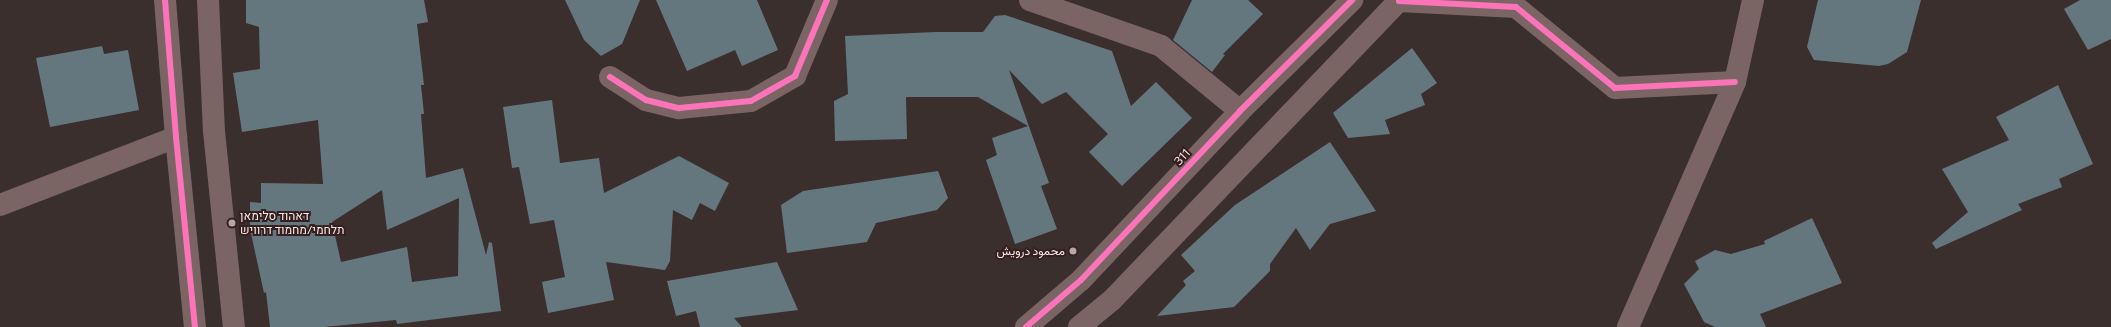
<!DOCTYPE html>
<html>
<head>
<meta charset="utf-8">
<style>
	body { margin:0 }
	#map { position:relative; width:2111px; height:327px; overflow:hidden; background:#3b2f2e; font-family:Commissioner,Vazirmatn,Heebo,sans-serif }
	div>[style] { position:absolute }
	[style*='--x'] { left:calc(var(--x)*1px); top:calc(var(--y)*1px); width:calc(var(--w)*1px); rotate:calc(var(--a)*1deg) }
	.building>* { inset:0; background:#65777e }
	.minor>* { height:22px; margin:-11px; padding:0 11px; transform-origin:11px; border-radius:11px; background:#7a6564 }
	.tertiary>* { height:22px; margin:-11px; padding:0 11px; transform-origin:11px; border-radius:11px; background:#7a6564 }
	.cycleway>* { height:6px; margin:-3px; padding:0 3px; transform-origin:3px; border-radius:3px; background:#fb73b8 }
	.dots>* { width:11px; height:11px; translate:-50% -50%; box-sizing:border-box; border:2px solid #36201f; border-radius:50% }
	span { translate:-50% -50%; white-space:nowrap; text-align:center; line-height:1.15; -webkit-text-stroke:4px #36201f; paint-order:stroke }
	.street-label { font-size:12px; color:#f6e7e6 }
	.poi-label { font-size:12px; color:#f6e7e6 }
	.left { translate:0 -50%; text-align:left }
	.right { translate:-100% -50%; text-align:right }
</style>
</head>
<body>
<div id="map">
	<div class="building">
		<div style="clip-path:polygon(evenodd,246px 0,424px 0,428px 22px,417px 24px,424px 85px,421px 85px,424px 114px,421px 114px,426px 178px,463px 168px,486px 255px,489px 242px,492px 243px,501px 311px,397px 324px,396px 320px,324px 327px,270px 327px,266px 292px,264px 293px,250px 229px,250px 202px,261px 203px,261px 183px,323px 184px,318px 120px,242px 132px,233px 73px,260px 69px,259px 27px,246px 23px,246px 0,382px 190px,387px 230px,459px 198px,458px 276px,412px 282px,407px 247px,341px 262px,332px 222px,382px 190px)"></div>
		<div style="clip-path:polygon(565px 0,640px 0,622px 44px,601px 56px,584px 40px)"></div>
		<div style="clip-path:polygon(656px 0,757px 0,778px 50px,742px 66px,735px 50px,687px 71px)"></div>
		<div style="clip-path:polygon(1192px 0,1248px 0,1263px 14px,1223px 54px,1225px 55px,1212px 72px,1173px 40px)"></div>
		<div style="clip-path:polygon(1818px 0,1921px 0,1907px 52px,1888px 64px,1879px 66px,1814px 60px,1807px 47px)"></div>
		<div style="clip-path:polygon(2080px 0,2111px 0,2111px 39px,2088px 50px,2064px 9px)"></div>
		<div style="clip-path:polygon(1005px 15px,1112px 51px,1131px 106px,1156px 82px,1192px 118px,1122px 186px,1089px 152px,1108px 134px,1066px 92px,1042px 104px,1009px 70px,1049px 183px,1041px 186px,1057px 229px,1015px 244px,986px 160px,997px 155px,992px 138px,1028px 126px,978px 97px,906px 97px,907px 139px,835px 141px,834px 101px,848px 94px,845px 36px,936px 32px,983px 32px,995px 16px)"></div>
		<div style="clip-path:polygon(102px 46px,104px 54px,128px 50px,139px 110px,50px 127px,36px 58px)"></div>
		<div style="clip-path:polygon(1412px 48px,1437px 83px,1421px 94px,1425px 105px,1385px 120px,1390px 134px,1348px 138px,1333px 113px)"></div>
		<div style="clip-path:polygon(2058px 85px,2093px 164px,2059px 179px,2062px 187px,2018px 204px,2022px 210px,1936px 249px,1932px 243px,1968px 212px,1942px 169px,2009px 140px,1996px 117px)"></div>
		<div style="clip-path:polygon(552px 100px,560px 163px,599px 158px,604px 193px,679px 156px,729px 183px,715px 211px,700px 203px,692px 220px,673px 210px,670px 261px,665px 270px,606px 262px,614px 300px,548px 313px,542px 282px,565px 277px,554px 220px,530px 224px,519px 167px,512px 168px,503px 107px)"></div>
		<div style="clip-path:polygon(1330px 142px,1376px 211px,1330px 224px,1310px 250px,1296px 228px,1270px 264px,1270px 271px,1234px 307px,1157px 316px,1186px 285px,1183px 281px,1195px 271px,1181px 255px,1235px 205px)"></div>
		<div style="clip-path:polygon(938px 171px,948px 198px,937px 210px,876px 223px,867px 242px,787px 253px,781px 205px,803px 191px)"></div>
		<div style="clip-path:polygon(1812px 218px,1842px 283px,1760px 314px,1766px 327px,1715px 327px,1704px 322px,1684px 284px,1699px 269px,1695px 261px,1715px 250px,1731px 254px,1765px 244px,1764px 241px)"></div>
		<div style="clip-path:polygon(777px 262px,798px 310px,734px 318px,742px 327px,700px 327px,696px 311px,676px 316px,667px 281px)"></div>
	</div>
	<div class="minor">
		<div style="--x:1030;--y:0;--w:139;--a:19.3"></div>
		<div style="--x:1161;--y:46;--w:102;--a:39.4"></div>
		<div style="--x:1399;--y:1;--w:117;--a:2.9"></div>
		<div style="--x:1516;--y:7;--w:128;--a:39.3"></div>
		<div style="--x:1615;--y:88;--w:120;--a:-2.9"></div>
		<div style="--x:610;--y:77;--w:43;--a:32.6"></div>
		<div style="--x:646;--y:100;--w:34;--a:14"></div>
		<div style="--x:679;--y:108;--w:72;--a:-5.6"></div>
		<div style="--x:751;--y:101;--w:51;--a:-29.6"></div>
		<div style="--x:795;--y:76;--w:82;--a:-67.2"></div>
		<div style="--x:0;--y:205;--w:189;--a:-21.1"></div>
		<div style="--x:1628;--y:327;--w:267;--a:-66.4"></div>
		<div style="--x:1735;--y:82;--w:84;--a:-77.6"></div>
	</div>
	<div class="tertiary">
		<div style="--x:165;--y:0;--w:137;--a:85.4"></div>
		<div style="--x:176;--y:137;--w:191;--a:84.3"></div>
		<div style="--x:208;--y:0;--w:131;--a:87.4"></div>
		<div style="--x:214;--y:131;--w:197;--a:84.2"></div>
		<div style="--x:1026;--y:327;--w:72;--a:-40.5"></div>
		<div style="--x:1081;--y:280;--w:232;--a:-46.7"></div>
		<div style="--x:1240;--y:111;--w:158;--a:-44.7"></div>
		<div style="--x:1079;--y:327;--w:43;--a:-39.3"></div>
		<div style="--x:1112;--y:300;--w:416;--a:-46.2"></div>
	</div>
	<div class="cycleway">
		<div style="--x:165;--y:0;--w:137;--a:85.4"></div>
		<div style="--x:176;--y:137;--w:191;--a:84.3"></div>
		<div style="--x:1399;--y:1;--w:117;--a:2.9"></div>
		<div style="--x:1516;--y:7;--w:128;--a:39.3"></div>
		<div style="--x:1615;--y:88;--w:120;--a:-2.9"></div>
		<div style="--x:610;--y:77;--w:43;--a:32.6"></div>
		<div style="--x:646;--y:100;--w:34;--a:14"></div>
		<div style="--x:679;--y:108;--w:72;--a:-5.6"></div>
		<div style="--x:751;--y:101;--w:51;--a:-29.6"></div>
		<div style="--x:795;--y:76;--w:82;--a:-67.2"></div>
		<div style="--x:1026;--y:327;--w:72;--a:-40.5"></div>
		<div style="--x:1081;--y:280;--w:232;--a:-46.7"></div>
		<div style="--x:1240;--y:111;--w:158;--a:-44.7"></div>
	</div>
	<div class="dots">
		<div style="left:232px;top:223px;background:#b5a7a6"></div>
		<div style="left:1073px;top:251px;background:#b5a7a6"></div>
	</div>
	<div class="street-label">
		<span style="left:1182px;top:157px;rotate:-47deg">311</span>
	</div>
	<div class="poi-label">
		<span class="left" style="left:240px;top:223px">דאהוד סלימאן<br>תלחמי/מחמוד דרוויש</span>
		<span class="right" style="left:1065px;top:251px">محمود درويش</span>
	</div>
</div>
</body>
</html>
